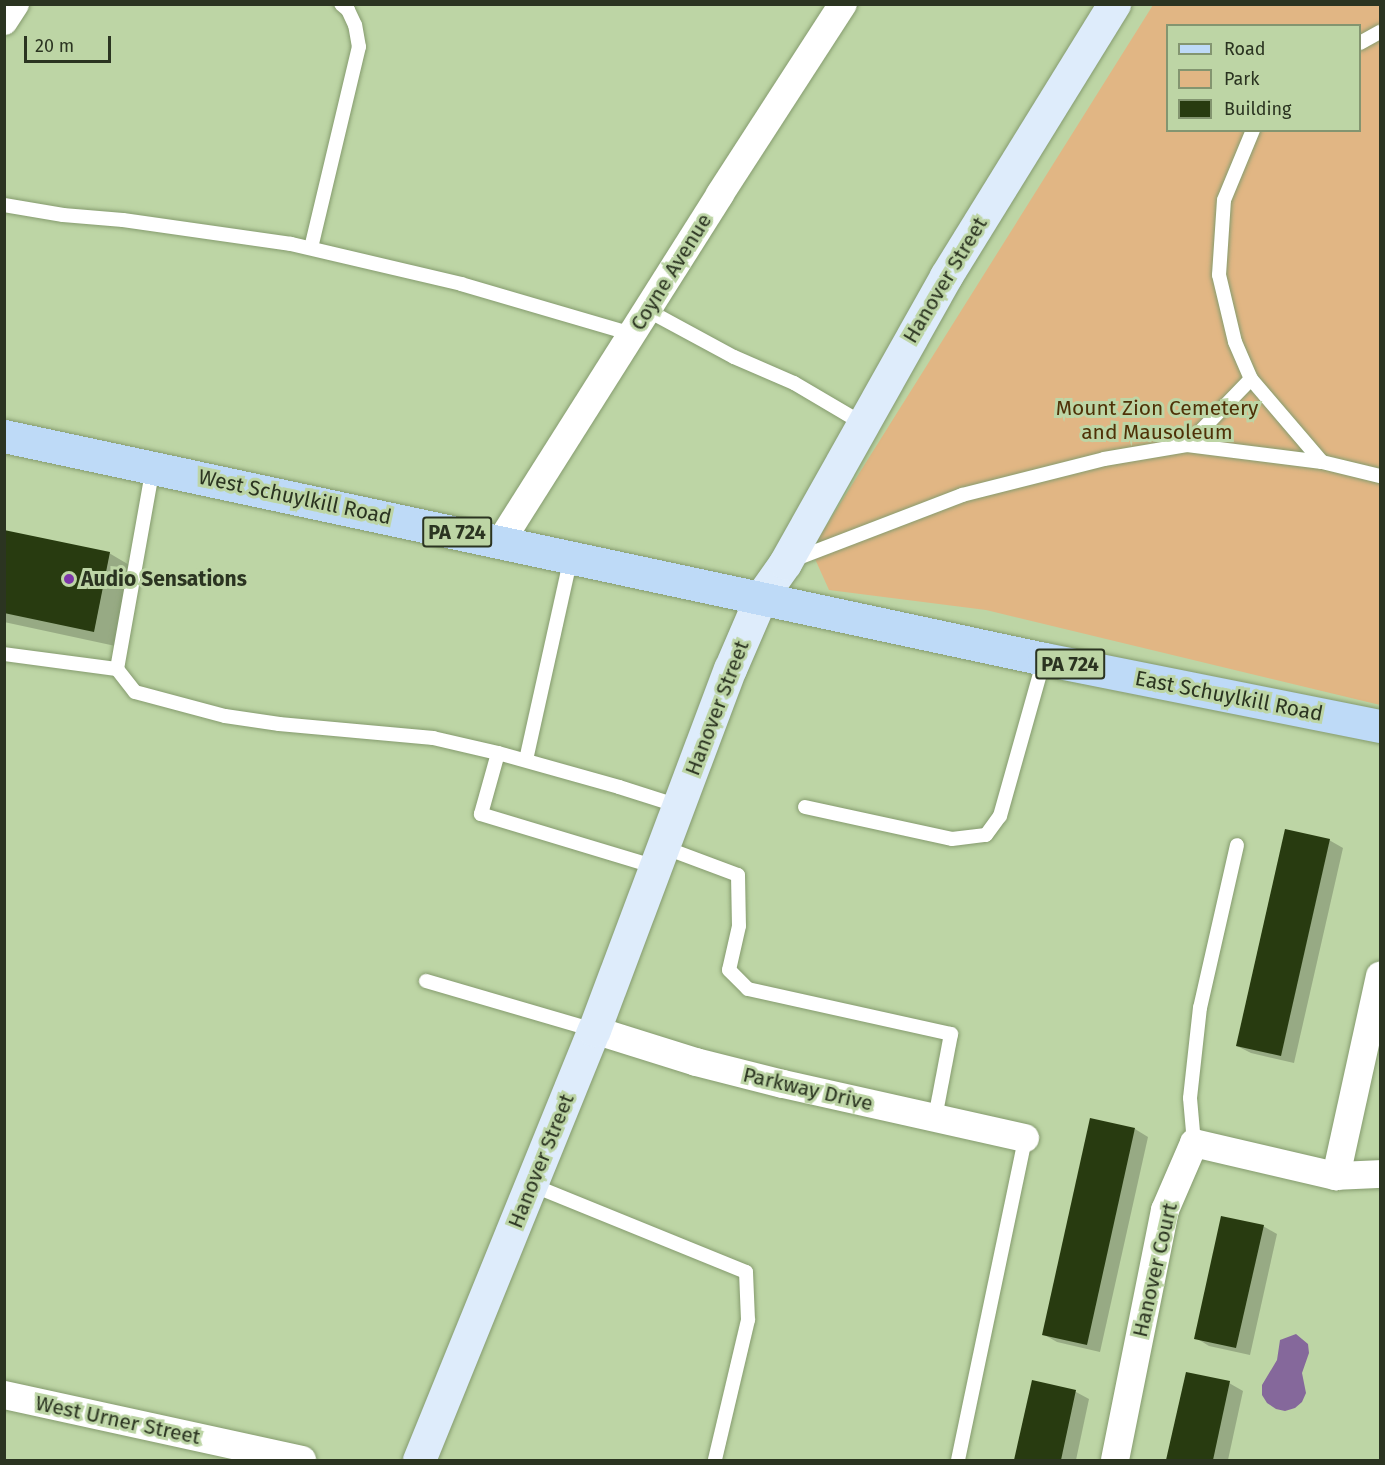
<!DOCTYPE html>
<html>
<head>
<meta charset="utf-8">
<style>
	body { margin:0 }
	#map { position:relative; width:1385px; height:1465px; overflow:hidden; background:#bdd5a5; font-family:"Fira Sans",sans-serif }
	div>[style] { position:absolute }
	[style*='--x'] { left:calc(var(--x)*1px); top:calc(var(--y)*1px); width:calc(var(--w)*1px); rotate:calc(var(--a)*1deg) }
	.green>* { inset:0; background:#e1b684 }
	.water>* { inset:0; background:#85689b }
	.shadow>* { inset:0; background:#0003 }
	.building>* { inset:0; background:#283b10 }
	.roads { filter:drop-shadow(0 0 2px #859b6e) drop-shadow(0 0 2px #859b6e) }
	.service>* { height:14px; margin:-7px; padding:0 7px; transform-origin:7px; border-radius:7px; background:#fff }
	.minor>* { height:28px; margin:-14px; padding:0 14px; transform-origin:14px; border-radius:14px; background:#fff }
	.secondary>* { height:33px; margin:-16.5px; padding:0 16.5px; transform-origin:16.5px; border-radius:16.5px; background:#deecfb }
	.primary>* { height:33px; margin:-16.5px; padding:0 16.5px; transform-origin:16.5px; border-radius:16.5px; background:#bedaf7 }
	.dots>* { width:16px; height:16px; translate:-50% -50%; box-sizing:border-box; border:3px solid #bdd5a5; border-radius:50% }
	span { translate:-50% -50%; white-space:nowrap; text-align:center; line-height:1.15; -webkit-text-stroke:6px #bdd5a5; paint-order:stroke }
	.shield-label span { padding:2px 4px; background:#bdd5a5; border:2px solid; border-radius:4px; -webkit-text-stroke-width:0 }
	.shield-label { font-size:20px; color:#2b3421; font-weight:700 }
	.street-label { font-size:21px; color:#2b3421 }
	.park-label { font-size:21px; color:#4f3107 }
	.poi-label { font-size:21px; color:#2b3421; font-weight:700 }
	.left { translate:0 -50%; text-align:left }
	.frame { position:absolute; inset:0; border:6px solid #2b3421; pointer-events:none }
	.legend { position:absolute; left:1166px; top:24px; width:195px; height:108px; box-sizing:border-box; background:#bdd5a5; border:2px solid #839570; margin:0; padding:8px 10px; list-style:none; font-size:18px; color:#2b3421 }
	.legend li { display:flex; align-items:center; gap:12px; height:30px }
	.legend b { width:30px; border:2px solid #839570 }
	.scale { position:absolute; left:24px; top:36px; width:87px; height:27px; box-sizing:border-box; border:3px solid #2b3421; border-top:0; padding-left:8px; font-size:18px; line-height:21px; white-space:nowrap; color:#2b3421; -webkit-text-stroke:4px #bdd5a5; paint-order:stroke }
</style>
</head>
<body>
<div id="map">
	<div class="green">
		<div style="clip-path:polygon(evenodd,1153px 5px,1380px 5px,1380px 705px,986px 610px,829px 590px,811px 550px,1153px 5px,1168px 26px,1360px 26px,1360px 130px,1168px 130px,1168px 26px)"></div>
	</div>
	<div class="water">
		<div style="clip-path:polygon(1296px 1334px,1308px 1344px,1309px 1353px,1302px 1373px,1306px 1393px,1302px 1402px,1295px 1408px,1285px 1411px,1276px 1409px,1267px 1403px,1262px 1395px,1262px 1385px,1277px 1360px,1280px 1340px)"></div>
	</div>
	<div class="shadow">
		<div style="clip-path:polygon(4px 531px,109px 553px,136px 569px,120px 647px,4px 622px)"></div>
		<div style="clip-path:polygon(1329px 840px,1343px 848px,1294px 1063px,1251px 1053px,1237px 1046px)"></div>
		<div style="clip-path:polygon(1135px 1129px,1148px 1137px,1100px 1352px,1057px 1342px,1043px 1334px)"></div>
		<div style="clip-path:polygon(1263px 1226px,1277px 1234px,1250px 1355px,1209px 1346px,1196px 1338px)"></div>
		<div style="clip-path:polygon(1187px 1374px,1229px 1383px,1243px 1391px,1228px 1460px,1168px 1460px)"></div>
		<div style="clip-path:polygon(1033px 1382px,1076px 1392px,1089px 1399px,1076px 1460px,1016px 1460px)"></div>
	</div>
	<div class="building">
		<div style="clip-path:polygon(4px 530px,110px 552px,94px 632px,4px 613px)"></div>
		<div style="clip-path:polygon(1285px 829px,1330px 839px,1281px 1056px,1236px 1046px)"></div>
		<div style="clip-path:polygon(1090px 1118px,1135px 1128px,1087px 1345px,1042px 1335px)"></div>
		<div style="clip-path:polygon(1221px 1216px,1264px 1225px,1236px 1348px,1194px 1339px)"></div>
		<div style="clip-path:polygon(1186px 1372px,1230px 1381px,1213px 1460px,1166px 1460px)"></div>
		<div style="clip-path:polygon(1032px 1380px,1076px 1390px,1061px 1460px,1014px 1460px)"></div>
	</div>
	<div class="roads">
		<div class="service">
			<div style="--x:1360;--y:43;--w:23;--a:-29"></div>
			<div style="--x:4;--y:205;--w:60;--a:9.6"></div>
			<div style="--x:63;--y:215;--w:60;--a:4.8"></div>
			<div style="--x:123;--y:220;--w:170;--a:8.1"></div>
			<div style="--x:291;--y:244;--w:175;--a:13.2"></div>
			<div style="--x:461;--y:284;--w:178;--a:16.3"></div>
			<div style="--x:311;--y:248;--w:207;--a:-76.6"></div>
			<div style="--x:359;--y:47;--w:22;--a:-100"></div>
			<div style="--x:355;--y:25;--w:17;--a:-115"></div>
			<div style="--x:348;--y:10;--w:9;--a:-139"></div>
			<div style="--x:647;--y:310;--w:99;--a:28.4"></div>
			<div style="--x:734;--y:357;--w:65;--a:23.4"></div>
			<div style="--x:794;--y:383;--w:79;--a:30.5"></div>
			<div style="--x:1251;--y:379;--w:109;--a:49.5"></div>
			<div style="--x:1187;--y:445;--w:92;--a:-45.9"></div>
			<div style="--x:1251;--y:379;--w:40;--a:-113.4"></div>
			<div style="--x:1235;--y:342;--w:69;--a:-103.4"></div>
			<div style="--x:1219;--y:275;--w:75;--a:-86.2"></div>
			<div style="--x:1224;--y:200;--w:76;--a:-67.5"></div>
			<div style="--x:793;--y:560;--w:181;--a:-21"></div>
			<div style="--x:962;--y:495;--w:146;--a:-14.2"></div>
			<div style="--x:1104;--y:459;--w:84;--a:-9.6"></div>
			<div style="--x:1187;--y:445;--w:136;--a:7.2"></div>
			<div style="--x:1322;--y:462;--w:60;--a:13.6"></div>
			<div style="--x:4;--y:654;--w:114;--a:7.6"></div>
			<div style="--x:117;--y:669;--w:205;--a:-79.9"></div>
			<div style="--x:117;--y:669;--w:29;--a:52"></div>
			<div style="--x:135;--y:692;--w:93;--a:14.9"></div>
			<div style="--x:225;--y:716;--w:55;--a:8.4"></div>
			<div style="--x:279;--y:724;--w:155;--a:5.2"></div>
			<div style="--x:433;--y:738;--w:67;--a:13"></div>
			<div style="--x:526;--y:760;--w:208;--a:-77.5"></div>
			<div style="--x:805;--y:807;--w:150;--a:12.3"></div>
			<div style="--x:952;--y:839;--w:34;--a:-7"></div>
			<div style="--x:986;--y:835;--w:24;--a:-54"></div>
			<div style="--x:1000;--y:816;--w:163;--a:-74.3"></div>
			<div style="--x:663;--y:847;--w:80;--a:20.5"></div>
			<div style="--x:738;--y:875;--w:51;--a:88.9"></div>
			<div style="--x:739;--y:926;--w:45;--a:102.8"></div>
			<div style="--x:729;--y:970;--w:27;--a:45"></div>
			<div style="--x:748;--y:989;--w:208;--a:12.5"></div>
			<div style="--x:951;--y:1034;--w:86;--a:100.8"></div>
			<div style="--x:656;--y:867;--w:183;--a:-163.2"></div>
			<div style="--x:481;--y:814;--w:63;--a:-74.4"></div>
			<div style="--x:498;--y:753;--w:126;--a:15.7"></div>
			<div style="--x:619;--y:787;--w:63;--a:17.6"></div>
			<div style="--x:426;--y:981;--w:175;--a:16.3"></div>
			<div style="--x:1194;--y:1143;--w:45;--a:-95.1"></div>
			<div style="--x:1190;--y:1098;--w:91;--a:-83.7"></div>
			<div style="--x:1200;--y:1008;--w:167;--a:-77.2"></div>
			<div style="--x:532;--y:1185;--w:231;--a:22.1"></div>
			<div style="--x:746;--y:1272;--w:48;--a:87.6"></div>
			<div style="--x:748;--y:1320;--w:144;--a:103.3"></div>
			<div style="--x:958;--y:1460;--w:329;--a:-78.2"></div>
		</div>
		<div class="minor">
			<div style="--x:4;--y:21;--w:20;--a:-57"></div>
			<div style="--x:501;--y:541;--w:410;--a:-57.7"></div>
			<div style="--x:720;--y:194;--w:226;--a:-57.1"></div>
			<div style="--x:594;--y:1030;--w:107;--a:17.4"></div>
			<div style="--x:696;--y:1062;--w:90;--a:14.2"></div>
			<div style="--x:783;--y:1084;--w:248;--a:12.6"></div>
			<div style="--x:1336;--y:1176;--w:44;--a:-2.6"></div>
			<div style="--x:4;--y:1395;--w:305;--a:12.3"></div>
			<div style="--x:1115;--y:1460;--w:255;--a:-78.7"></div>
			<div style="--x:1165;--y:1210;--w:73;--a:-66.6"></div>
			<div style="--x:1194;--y:1143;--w:146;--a:13.1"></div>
			<div style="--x:1336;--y:1176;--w:205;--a:-77.6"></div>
		</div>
		<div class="secondary">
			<div style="--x:419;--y:1460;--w:464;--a:-67.9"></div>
			<div style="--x:594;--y:1030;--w:386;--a:-69.4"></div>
			<div style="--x:730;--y:669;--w:78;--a:-66.7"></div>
			<div style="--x:761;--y:597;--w:42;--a:-54.8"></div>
			<div style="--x:785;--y:563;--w:329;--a:-60.7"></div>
			<div style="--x:946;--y:276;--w:320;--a:-58.3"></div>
		</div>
		<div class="primary">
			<div style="--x:4;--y:436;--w:1064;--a:12.1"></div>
			<div style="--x:1044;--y:659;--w:343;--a:11.3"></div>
		</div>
	</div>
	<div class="dots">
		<div style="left:69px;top:579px;background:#7d36a9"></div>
	</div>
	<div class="shield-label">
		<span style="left:457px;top:532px">PA 724</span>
		<span style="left:1070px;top:664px">PA 724</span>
	</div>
	<div class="street-label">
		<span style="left:671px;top:272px;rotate:-58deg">Coyne Avenue</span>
		<span style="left:945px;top:280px;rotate:-59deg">Hanover Street</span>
		<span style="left:295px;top:497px;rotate:12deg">West Schuylkill Road</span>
		<span style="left:1229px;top:696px;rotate:11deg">East Schuylkill Road</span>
		<span style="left:717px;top:708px;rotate:-69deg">Hanover Street</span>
		<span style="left:808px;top:1089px;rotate:13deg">Parkway Drive</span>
		<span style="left:541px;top:1161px;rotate:-68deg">Hanover Street</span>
		<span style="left:1155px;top:1270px;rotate:-77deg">Hanover Court</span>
		<span style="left:118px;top:1420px;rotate:12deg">West Urner Street</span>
	</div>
	<div class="park-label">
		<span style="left:1157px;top:420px">Mount Zion Cemetery<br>and Mausoleum</span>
	</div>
	<div class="poi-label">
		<span class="left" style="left:81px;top:579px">Audio Sensations</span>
	</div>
	<div class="frame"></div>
	<ul class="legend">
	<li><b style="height:8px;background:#bedaf7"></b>Road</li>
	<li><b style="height:16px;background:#e1b684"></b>Park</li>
	<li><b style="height:16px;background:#283b10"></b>Building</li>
	</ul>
	<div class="scale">20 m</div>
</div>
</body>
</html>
